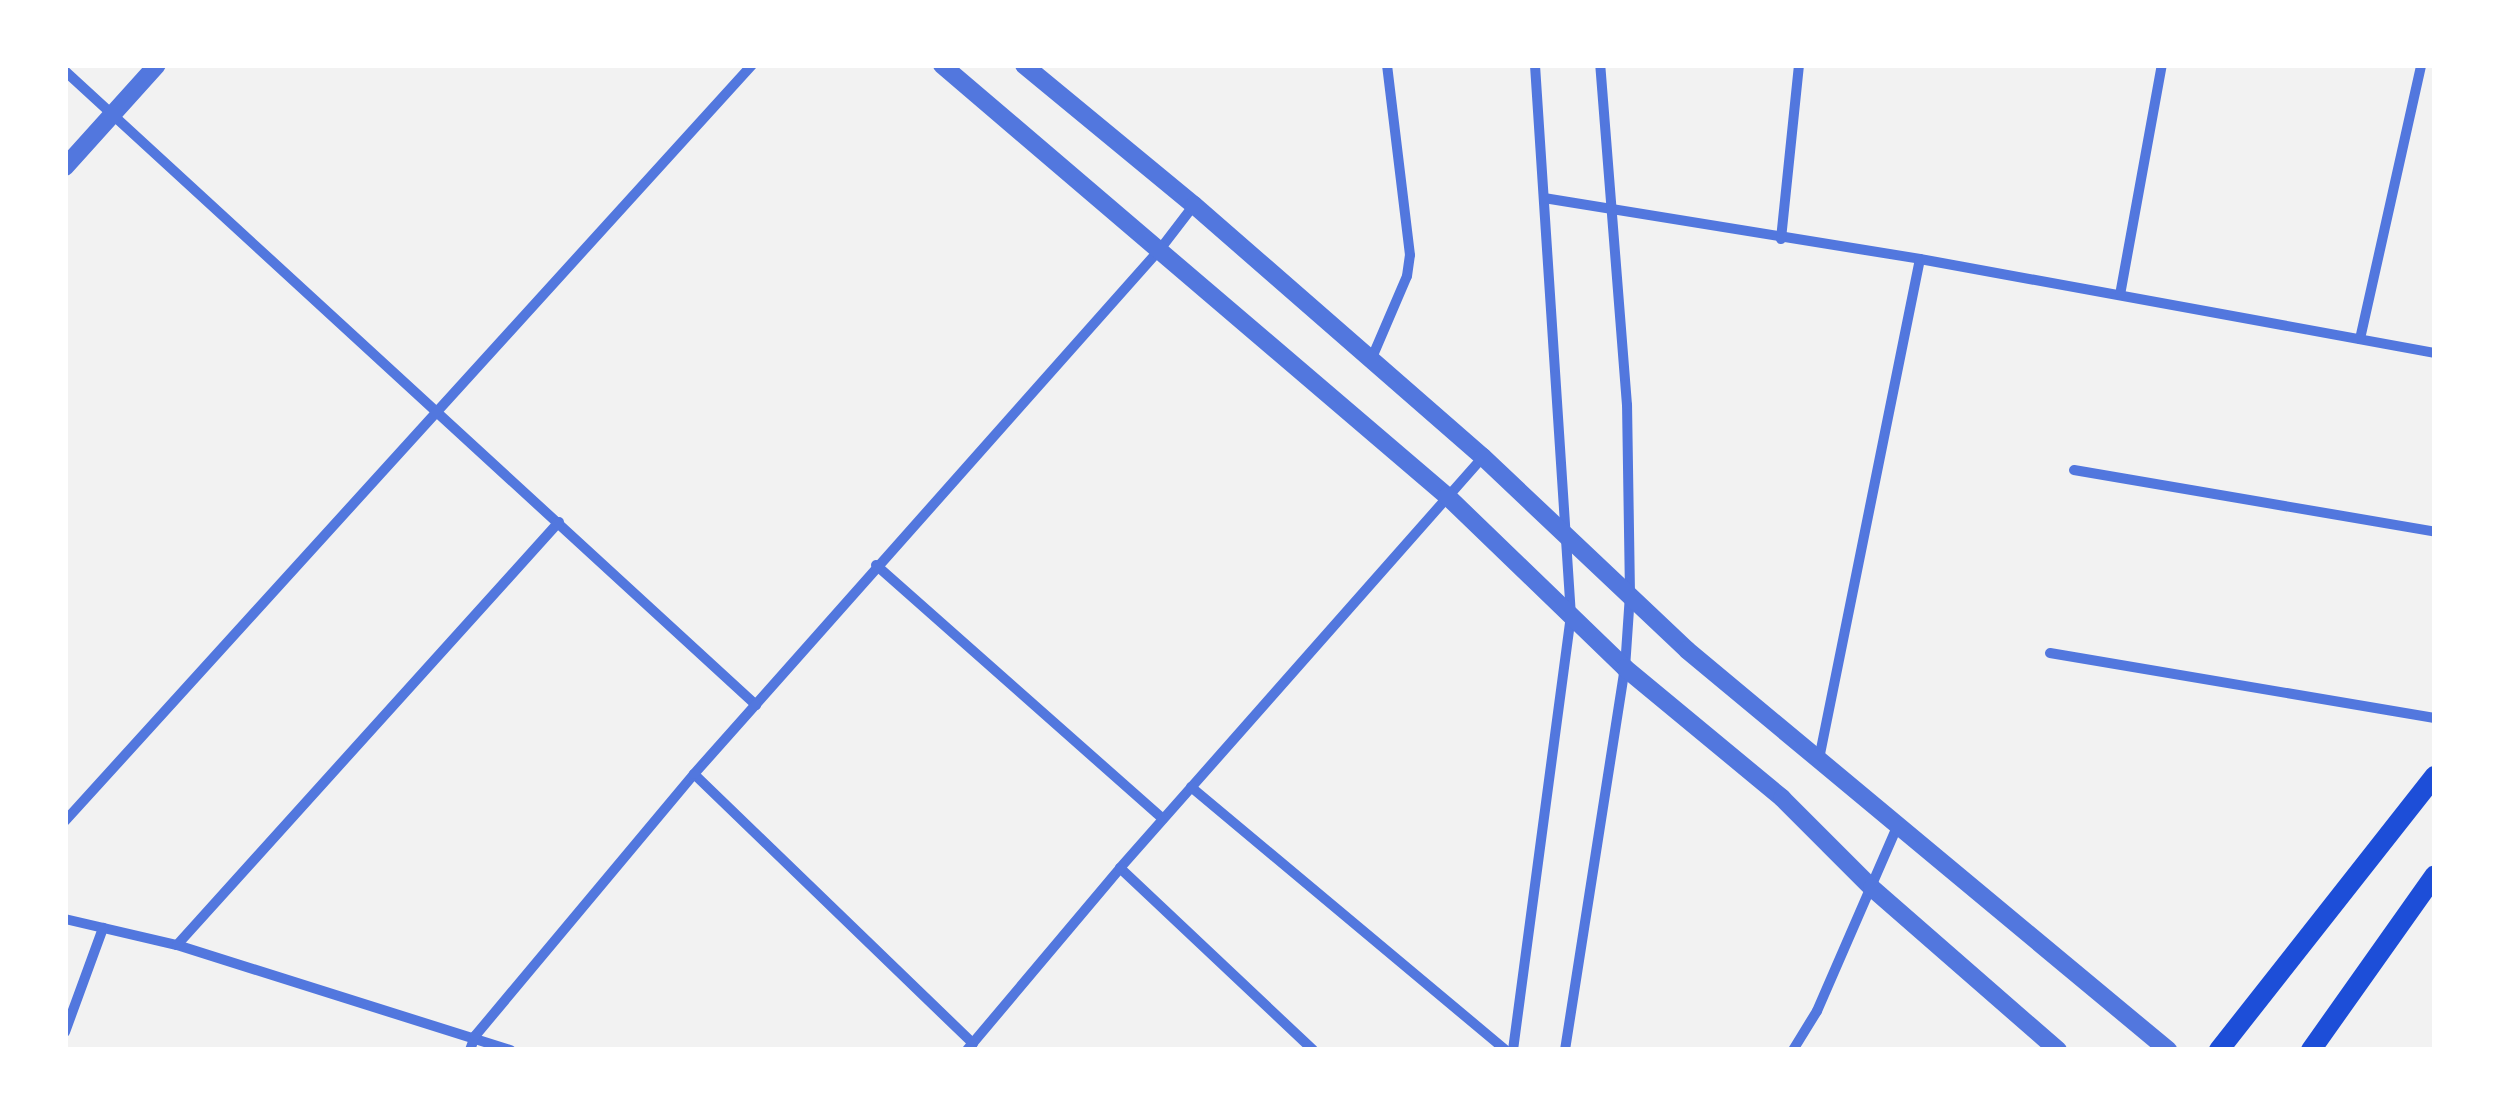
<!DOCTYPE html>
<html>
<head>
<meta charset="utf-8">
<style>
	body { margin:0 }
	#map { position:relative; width:2500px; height:1115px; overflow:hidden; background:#f2f2f2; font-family:"Varela Round",sans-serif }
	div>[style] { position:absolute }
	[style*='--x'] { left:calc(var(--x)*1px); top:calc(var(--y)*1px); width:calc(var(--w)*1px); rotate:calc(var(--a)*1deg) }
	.minor>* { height:10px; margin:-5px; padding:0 5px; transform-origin:5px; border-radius:5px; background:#5277de }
	.tertiary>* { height:18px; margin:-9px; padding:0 9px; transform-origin:9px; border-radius:9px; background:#5277de }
	.secondary>* { height:20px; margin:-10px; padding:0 10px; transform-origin:10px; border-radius:10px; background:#1d4ed8 }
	span { translate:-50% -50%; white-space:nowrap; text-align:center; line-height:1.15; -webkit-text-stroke:8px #fff; paint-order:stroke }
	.frame { position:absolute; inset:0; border:68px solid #fff; pointer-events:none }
</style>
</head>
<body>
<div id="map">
	<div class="minor">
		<div style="--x:65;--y:71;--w:938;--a:42.54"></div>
		<div style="--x:1544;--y:198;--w:381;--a:9.2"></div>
		<div style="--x:1920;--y:259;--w:524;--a:10.34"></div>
		<div style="--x:1781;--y:239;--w:175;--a:-84.1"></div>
		<div style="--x:2120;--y:295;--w:234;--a:-79.7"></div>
		<div style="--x:2360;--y:339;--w:281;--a:-77.4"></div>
		<div style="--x:1371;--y:360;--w:91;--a:-66.8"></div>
		<div style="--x:1407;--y:276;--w:21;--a:-82"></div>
		<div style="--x:1410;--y:255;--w:191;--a:-96.9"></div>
		<div style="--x:2074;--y:470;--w:366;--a:9.7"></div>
		<div style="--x:876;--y:565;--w:383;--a:41.5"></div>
		<div style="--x:2050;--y:653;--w:390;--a:9.6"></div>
		<div style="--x:1819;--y:759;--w:510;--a:-78.58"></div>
		<div style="--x:694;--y:774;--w:388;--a:44"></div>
		<div style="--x:1191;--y:787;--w:410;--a:39.9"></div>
		<div style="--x:65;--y:821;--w:1022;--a:-47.74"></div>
		<div style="--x:1120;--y:868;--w:265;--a:43.3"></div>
		<div style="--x:65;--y:919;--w:115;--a:13.1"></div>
		<div style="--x:177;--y:945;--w:350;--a:17.5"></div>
		<div style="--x:177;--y:945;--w:570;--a:-47.92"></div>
		<div style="--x:65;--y:1032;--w:111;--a:-69.9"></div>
		<div style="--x:470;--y:1050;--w:15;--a:-70"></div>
		<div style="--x:475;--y:1036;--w:341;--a:-50.1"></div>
		<div style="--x:694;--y:774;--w:703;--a:-48.4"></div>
		<div style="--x:1161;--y:248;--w:54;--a:-52.5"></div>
		<div style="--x:967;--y:1050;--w:238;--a:-49.9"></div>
		<div style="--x:1120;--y:868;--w:548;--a:-48.55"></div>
		<div style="--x:1513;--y:1050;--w:438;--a:-82.4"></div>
		<div style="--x:1571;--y:616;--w:552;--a:-93.74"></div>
		<div style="--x:1565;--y:1050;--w:387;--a:-81.1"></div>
		<div style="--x:1625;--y:668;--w:74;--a:-86.1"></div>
		<div style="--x:1630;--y:594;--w:189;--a:-90.9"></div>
		<div style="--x:1627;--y:405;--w:341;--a:-94.5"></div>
		<div style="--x:1793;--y:1050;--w:46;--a:-58.4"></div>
		<div style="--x:1817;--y:1011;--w:203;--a:-66.5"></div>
	</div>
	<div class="tertiary">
		<div style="--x:942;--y:65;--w:664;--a:40.48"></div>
		<div style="--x:1447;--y:496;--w:248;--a:44"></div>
		<div style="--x:1625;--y:668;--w:204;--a:39.6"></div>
		<div style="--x:1782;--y:798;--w:127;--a:45"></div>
		<div style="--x:1872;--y:888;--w:247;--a:41.1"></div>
		<div style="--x:1024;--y:65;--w:220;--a:39.5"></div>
		<div style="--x:1194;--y:205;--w:383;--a:41.1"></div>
		<div style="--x:1483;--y:457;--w:281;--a:43.4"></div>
		<div style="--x:1687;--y:650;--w:626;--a:39.75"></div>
		<div style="--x:65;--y:167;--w:137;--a:-48"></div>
	</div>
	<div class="secondary">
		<div style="--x:2219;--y:1050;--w:349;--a:-51.8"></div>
		<div style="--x:2311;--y:1050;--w:214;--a:-54.7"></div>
	</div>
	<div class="frame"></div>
</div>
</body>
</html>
